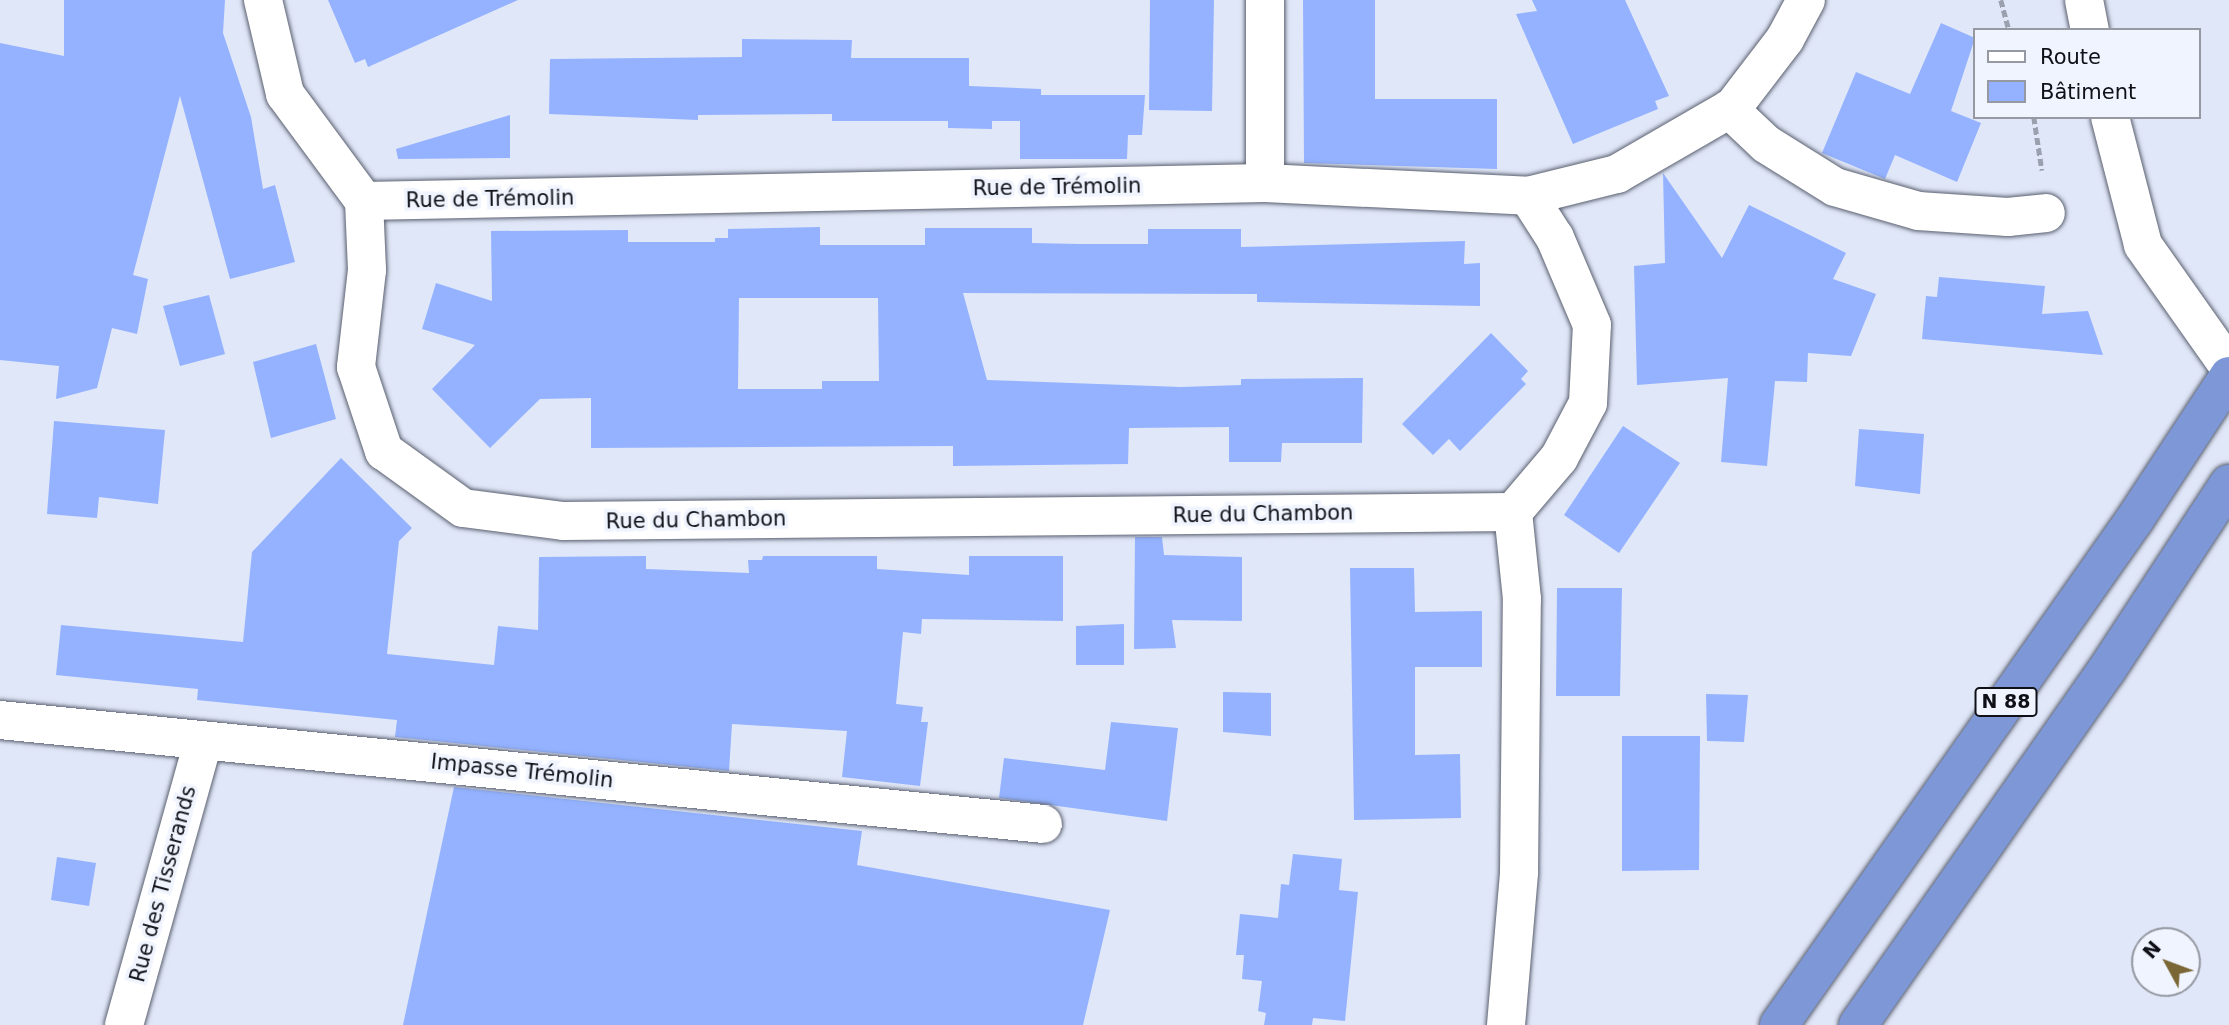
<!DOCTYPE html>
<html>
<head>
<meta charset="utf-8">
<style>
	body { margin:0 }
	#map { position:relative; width:2229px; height:1025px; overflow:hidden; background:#e0e7f8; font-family:"DejaVu Sans",sans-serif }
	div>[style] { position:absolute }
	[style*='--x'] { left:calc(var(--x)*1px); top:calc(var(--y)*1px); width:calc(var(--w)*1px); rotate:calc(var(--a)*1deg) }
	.building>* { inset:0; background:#94b2ff }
	.path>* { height:4.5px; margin-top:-2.25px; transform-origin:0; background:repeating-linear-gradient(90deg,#9ba0ae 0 7px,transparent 0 10.5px) }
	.roads { filter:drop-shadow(0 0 2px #5a606f) drop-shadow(0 0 2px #5a606f) }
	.minor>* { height:38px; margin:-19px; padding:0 19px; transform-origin:19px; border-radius:19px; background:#fff }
	.highway>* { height:38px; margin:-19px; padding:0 19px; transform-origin:19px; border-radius:19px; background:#7e97d7 }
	span { translate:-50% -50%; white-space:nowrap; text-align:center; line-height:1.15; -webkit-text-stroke:7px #f0f4ff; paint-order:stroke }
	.shield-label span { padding:2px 5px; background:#f0f4ff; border:2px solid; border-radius:5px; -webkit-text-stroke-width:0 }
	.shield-label { font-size:19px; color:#0f1117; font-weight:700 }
	.street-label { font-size:21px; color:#0f1117 }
	.legend { position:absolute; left:1973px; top:28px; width:228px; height:91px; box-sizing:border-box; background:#f0f4ff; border:2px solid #9699a2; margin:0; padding:9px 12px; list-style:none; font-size:21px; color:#0f1117 }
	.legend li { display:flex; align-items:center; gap:14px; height:35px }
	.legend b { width:35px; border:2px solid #9699a2 }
	.north { position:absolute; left:2131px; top:927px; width:70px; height:70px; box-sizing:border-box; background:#f0f4ff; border:2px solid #9699a2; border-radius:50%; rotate:311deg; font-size:19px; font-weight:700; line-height:28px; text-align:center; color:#0f1117 }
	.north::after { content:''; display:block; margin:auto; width:24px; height:32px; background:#7b6736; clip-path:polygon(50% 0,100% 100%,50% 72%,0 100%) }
</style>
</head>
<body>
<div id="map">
	<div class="building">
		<div style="clip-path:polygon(64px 0,225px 0,223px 33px,251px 117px,263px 189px,275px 185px,295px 262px,230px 279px,180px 96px,133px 275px,148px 279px,137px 334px,112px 328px,97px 388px,56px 399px,59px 366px,0 360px,0 43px,64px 56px)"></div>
		<div style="clip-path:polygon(328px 0,518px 0,368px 67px,365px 59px,355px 63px)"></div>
		<div style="clip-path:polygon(1150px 0,1214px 0,1212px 111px,1149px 110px)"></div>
		<div style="clip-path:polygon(1303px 0,1375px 0,1375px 99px,1497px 99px,1497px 169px,1304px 163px)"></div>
		<div style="clip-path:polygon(1532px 0,1625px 0,1669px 96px,1655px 101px,1658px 109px,1573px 144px,1516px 14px,1537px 11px)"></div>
		<div style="clip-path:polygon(1941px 23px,1975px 38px,1951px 111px,1981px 123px,1957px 182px,1895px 155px,1885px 179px,1822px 153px,1856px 72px,1910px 94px)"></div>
		<div style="clip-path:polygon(742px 39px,852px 40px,851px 58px,969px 58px,969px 86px,1041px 89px,1041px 95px,1145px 95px,1142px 135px,1128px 135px,1127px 159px,1020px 159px,1020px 121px,992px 121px,992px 129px,948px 128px,948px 121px,832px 121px,832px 114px,698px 115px,698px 120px,549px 114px,550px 59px,742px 57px)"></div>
		<div style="clip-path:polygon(510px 115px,510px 158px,398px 159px,396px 149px)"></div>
		<div style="clip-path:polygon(1663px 173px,1722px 258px,1749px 205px,1846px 253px,1833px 279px,1876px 294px,1851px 356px,1808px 353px,1807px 382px,1775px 381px,1767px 466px,1721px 462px,1728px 378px,1637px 385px,1634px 266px,1665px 263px)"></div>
		<div style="clip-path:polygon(evenodd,820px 227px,820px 245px,925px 245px,925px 228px,1032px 228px,1032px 243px,1079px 244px,1148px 244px,1148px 229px,1241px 229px,1241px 247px,1465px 241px,1464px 264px,1480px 263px,1480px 306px,1257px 302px,1257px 294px,963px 293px,987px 380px,1181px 387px,1241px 385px,1241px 379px,1363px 378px,1362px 443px,1282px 443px,1281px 462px,1229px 462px,1229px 427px,1129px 428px,1128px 464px,953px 466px,953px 446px,591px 448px,591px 398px,540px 399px,490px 448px,432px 389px,475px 345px,422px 329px,436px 283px,492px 301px,491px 231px,628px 230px,628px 242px,715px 242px,715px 238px,728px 238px,728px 229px,820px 227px,739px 298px,878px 298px,879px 381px,822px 381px,822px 389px,738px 389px,739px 298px)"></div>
		<div style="clip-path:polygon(1939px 277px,2045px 286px,2042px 314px,2088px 311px,2103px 355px,1922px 339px,1926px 296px,1937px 297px)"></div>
		<div style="clip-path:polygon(209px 295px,225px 354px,180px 366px,163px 306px)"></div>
		<div style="clip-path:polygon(1491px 333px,1528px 371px,1521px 379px,1526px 384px,1460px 451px,1449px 439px,1433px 455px,1402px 424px)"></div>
		<div style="clip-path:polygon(316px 344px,336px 419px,271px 438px,253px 362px)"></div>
		<div style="clip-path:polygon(54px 421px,165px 430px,158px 504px,99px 497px,97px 518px,47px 514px)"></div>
		<div style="clip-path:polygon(1623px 426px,1680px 463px,1619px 553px,1564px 515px)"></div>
		<div style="clip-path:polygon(1859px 429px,1924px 434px,1920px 494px,1855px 486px)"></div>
		<div style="clip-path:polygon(341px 458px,412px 528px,399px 541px,387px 654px,494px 665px,498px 626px,538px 630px,539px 557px,646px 556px,646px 569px,749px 573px,748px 560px,762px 560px,763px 556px,877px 556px,877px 569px,969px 575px,969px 556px,1063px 556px,1063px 621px,922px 619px,921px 634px,903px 632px,896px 704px,923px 707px,921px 722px,928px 722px,920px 786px,842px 777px,847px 731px,732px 724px,729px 771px,395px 737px,397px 720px,197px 700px,198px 689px,56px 675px,61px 625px,243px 642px,252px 552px)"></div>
		<div style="clip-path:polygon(1135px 537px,1162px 537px,1164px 555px,1242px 557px,1242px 621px,1172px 620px,1176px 648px,1134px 649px)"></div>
		<div style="clip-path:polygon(1350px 568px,1414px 568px,1415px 612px,1482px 611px,1482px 667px,1415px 667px,1415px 755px,1460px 754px,1461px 818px,1354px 820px)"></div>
		<div style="clip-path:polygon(1557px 588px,1622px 588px,1620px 696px,1556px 696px)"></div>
		<div style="clip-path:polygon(1124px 624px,1124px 665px,1076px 665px,1076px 626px)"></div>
		<div style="clip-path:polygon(1223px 692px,1271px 693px,1271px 736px,1223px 732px)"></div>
		<div style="clip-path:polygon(1706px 694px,1748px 695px,1744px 742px,1707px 741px)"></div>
		<div style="clip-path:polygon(1111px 722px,1178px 728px,1167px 821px,999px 798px,1004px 758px,1105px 770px)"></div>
		<div style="clip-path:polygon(1622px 736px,1700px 736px,1699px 870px,1622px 871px)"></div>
		<div style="clip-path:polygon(454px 787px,862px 831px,857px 865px,1110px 910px,1083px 1025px,403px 1025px)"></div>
		<div style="clip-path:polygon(1293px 854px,1342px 859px,1339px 890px,1358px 892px,1345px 1021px,1313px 1018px,1312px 1025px,1264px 1025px,1266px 1013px,1258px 1011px,1262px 981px,1242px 979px,1244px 955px,1236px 955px,1240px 914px,1278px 918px,1281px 884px,1289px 885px)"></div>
		<div style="clip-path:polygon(57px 857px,96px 863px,89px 906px,51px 900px)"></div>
	</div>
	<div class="path">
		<div style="--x:2001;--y:0;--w:31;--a:75"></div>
		<div style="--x:2034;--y:117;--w:54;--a:81.4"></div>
	</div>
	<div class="roads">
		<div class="minor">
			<div style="--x:263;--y:0;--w:97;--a:76.8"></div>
			<div style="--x:285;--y:94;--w:133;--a:53.6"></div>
			<div style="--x:364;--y:201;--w:69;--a:87.5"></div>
			<div style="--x:367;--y:270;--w:98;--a:96.5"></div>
			<div style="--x:356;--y:367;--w:89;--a:71.6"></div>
			<div style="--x:384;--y:451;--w:97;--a:35.8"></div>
			<div style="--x:463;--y:508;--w:101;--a:7.4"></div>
			<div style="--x:563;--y:521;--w:950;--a:-0.54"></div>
			<div style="--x:1513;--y:512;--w:71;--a:-49.6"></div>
			<div style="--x:1559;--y:458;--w:62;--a:-62.2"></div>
			<div style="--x:1588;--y:403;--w:78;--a:-87.1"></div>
			<div style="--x:1592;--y:325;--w:95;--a:-113"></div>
			<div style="--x:1555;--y:238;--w:50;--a:-122.7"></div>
			<div style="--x:2084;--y:0;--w:31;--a:79"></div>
			<div style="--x:1729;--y:109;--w:51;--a:43.4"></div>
			<div style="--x:1766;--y:144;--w:81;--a:31.9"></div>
			<div style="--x:1835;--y:187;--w:86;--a:16.1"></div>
			<div style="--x:1918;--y:211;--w:90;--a:3.8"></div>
			<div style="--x:2008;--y:217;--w:38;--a:-6"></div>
			<div style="--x:2110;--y:117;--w:132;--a:75.5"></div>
			<div style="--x:2143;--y:245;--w:149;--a:54.8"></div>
			<div style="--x:1265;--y:183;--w:183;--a:-90"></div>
			<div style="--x:364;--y:201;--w:901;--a:-1.14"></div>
			<div style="--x:1265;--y:183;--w:263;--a:2.8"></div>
			<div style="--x:1528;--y:196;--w:92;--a:-13.9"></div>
			<div style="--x:1617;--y:174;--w:134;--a:-30"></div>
			<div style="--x:1733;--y:107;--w:86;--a:-52.6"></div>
			<div style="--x:1785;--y:39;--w:44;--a:-61.7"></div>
			<div style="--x:0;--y:720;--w:1048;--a:5.69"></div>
			<div style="--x:124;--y:1025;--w:294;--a:-74.4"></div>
			<div style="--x:1506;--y:1025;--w:154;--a:-85.1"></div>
			<div style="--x:1519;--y:872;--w:273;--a:-89.4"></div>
			<div style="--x:1522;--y:599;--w:87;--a:-95.9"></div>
		</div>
		<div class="highway">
			<div style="--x:1779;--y:1025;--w:619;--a:-54.87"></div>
			<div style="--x:2135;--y:519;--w:171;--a:-56.7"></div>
			<div style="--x:1858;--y:1025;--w:432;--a:-55"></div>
			<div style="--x:2106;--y:671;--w:224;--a:-56.7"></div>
		</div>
	</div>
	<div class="shield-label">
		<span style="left:2006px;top:702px">N 88</span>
	</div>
	<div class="street-label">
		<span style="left:1057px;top:187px;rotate:-1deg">Rue de Trémolin</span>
		<span style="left:490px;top:199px;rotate:-1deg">Rue de Trémolin</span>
		<span style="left:1263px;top:514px;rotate:-1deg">Rue du Chambon</span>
		<span style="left:696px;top:520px;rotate:-1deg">Rue du Chambon</span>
		<span style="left:522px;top:771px;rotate:6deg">Impasse Trémolin</span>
		<span style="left:163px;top:884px;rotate:-75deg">Rue des Tisserands</span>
	</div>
	<ul class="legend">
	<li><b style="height:9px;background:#fff"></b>Route</li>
	<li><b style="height:19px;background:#94b2ff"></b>Bâtiment</li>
	</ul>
	<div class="north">N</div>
</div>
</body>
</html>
